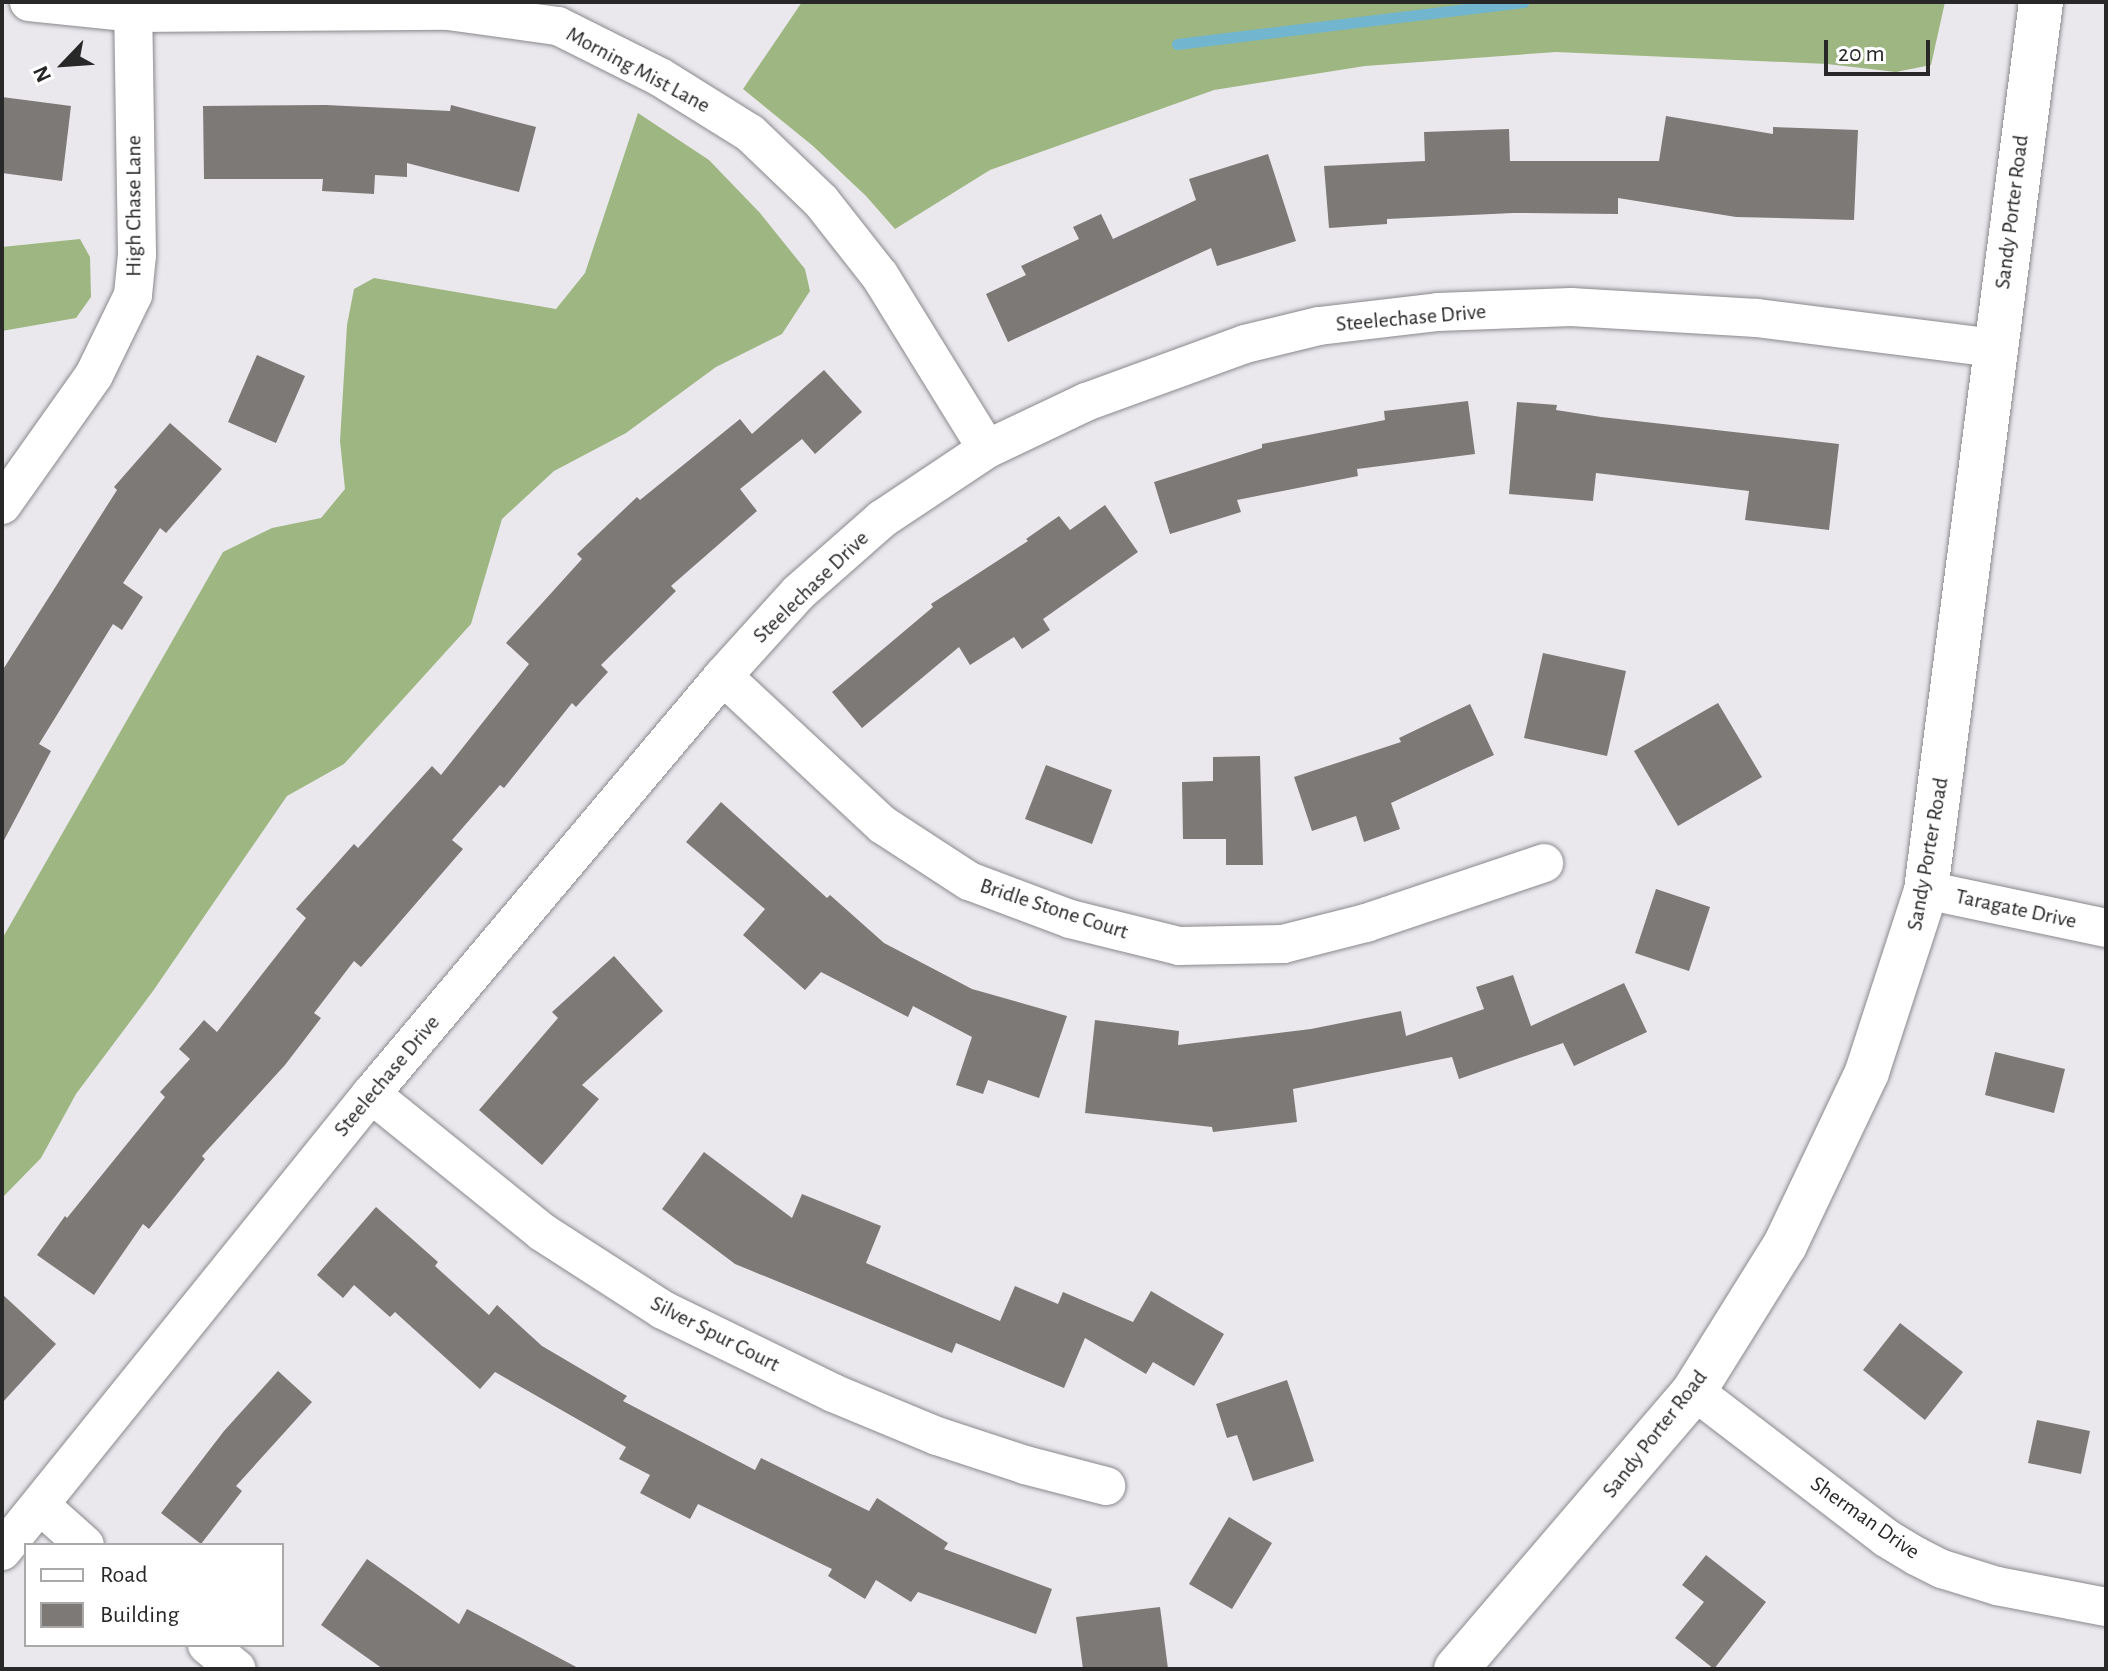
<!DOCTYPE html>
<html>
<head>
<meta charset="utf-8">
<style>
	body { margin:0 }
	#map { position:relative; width:2108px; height:1671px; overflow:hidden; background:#eae8ed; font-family:"Alegreya Sans",sans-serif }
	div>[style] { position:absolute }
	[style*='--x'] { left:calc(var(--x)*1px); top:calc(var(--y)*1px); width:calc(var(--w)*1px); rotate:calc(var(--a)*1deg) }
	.forest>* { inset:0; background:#9eb782 }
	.stream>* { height:11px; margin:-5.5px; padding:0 5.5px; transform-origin:5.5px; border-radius:5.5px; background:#71b5ce }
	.building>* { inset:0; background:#7d7976 }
	.roads { filter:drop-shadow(0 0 2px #8a898d) drop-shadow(0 0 2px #8a898d) }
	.minor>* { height:38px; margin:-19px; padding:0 19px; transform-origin:19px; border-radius:19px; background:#fff }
	.tertiary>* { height:44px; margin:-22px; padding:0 22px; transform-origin:22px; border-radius:22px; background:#fff }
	span { translate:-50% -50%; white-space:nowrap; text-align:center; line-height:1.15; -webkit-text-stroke:6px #fff; paint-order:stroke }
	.street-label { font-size:22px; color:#282829 }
	.frame { position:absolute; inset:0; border:4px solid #282829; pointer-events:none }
	.legend { position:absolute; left:24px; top:1543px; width:260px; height:104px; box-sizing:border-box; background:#fff; border:2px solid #a9a9a9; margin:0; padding:10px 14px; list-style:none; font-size:24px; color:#282829 }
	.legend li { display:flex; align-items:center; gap:16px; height:40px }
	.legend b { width:40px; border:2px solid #a9a9a9 }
	.north { position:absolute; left:24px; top:24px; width:80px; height:80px; -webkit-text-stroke:6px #fff; paint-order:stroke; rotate:245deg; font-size:22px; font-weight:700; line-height:32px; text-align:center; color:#282829 }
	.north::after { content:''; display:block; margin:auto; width:28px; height:36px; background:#282829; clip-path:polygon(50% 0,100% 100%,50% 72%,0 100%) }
	.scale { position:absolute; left:1824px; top:40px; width:106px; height:36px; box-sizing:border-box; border:4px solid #282829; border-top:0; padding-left:10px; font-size:24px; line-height:28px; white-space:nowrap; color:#282829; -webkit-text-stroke:6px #fff; paint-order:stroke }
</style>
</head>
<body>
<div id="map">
	<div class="forest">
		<div style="clip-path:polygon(802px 2px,1945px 2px,1931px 65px,1896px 72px,1827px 64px,1556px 52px,1365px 66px,1214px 90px,990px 170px,895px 229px,866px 196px,813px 146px,743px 89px)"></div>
		<div style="clip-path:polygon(638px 113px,709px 160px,760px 213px,805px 269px,810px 291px,782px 334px,716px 367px,626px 433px,554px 471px,502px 519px,471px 624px,344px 764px,287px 796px,153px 991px,76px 1094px,41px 1158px,2px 1198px,2px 939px,223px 552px,272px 528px,321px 518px,345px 489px,340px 441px,347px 325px,354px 289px,374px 278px,556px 309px,585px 273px)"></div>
		<div style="clip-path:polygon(80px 239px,90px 257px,91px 297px,76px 318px,2px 331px,2px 247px)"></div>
	</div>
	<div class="stream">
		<div style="--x:1177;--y:44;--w:349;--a:-6.9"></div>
	</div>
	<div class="building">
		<div style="clip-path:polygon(2px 97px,71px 106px,62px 181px,2px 173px)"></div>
		<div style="clip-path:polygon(326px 105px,450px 111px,451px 105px,536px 127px,519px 192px,407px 163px,407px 177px,375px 175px,374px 194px,322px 191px,323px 179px,204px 179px,203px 106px)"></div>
		<div style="clip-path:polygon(1666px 116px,1773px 134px,1773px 127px,1858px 130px,1854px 220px,1736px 217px,1618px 198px,1618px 214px,1513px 213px,1387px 219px,1387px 224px,1329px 228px,1324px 166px,1425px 161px,1424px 132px,1509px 129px,1510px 161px,1659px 161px)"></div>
		<div style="clip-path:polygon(1268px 154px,1296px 241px,1217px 266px,1211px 248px,1008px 342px,986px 294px,1026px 275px,1021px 266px,1079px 239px,1073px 227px,1101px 214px,1113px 239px,1196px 200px,1189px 179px)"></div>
		<div style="clip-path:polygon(257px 355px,305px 376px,276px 443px,228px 422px)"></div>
		<div style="clip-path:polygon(824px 370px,862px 412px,815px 454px,802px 439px,740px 489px,757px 511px,671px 586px,676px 591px,601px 665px,608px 672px,576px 707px,572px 703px,504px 788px,500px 785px,452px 840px,463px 849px,361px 967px,354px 961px,314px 1013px,321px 1018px,285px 1065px,202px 1156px,205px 1159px,149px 1229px,143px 1224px,94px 1295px,37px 1255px,65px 1216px,67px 1218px,165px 1097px,160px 1092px,190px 1059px,179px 1049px,204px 1020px,217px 1032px,306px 918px,296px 909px,354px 844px,358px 848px,432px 766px,441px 775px,529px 664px,506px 643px,582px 559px,577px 554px,637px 497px,640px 500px,740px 419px,752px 434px)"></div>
		<div style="clip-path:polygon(1468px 401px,1475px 454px,1357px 469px,1358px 476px,1237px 500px,1241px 512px,1170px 534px,1154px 482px,1262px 448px,1262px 444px,1385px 420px,1384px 411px)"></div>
		<div style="clip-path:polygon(1517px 402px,1557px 405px,1556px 410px,1601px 417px,1839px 444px,1829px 530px,1745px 520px,1749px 491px,1596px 473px,1593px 501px,1509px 494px)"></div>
		<div style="clip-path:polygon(170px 423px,222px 469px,166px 533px,160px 528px,123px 583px,143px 597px,122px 630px,113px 624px,39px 744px,51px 751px,2px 844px,2px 671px,117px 490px,114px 487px)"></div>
		<div style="clip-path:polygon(1105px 505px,1138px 552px,1043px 619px,1050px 630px,1022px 649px,1014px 637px,970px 665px,959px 647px,862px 728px,832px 692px,933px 607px,931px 604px,1028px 541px,1026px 539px,1059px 516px,1070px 530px)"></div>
		<div style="clip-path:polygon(1543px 653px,1626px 671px,1607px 756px,1524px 738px)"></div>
		<div style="clip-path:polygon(1718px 703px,1762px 777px,1678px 826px,1634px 751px)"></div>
		<div style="clip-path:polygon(1470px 704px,1494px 755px,1391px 803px,1400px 829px,1364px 842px,1356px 816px,1312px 831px,1294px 777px,1401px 742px,1399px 738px)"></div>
		<div style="clip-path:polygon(1260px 756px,1263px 865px,1226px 865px,1226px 839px,1183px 839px,1182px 782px,1213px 781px,1213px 757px)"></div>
		<div style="clip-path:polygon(1046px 765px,1112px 790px,1092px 844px,1025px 819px)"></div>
		<div style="clip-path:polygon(721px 802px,827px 898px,830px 895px,884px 943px,972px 989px,1067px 1016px,1039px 1098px,988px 1080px,983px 1094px,956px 1085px,972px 1037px,913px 1006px,908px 1017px,821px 972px,805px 990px,743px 935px,765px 909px,686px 842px)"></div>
		<div style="clip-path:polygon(1656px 889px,1710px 907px,1689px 971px,1635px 953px)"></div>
		<div style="clip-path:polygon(614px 956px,663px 1011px,582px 1085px,599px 1099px,542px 1165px,479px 1110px,558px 1018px,552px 1012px)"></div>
		<div style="clip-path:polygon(1513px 975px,1531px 1026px,1624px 983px,1647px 1032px,1574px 1066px,1563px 1043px,1459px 1079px,1452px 1057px,1293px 1089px,1297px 1122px,1213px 1132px,1212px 1127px,1085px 1113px,1095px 1020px,1179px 1031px,1178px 1045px,1311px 1029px,1401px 1011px,1406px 1036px,1484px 1009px,1476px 987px)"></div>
		<div style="clip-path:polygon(1995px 1052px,2065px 1069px,2054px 1113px,1985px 1095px)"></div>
		<div style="clip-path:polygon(704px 1152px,792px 1218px,802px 1194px,881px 1226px,866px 1263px,1000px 1321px,1015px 1286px,1058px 1304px,1063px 1292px,1133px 1322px,1151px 1291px,1224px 1334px,1194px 1386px,1153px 1362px,1146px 1374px,1085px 1338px,1064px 1388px,956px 1343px,952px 1353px,735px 1264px,662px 1209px)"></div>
		<div style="clip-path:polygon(376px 1207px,438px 1262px,435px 1266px,489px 1315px,497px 1305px,542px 1346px,627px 1396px,623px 1401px,755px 1470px,761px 1458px,869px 1511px,877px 1498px,948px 1543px,944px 1549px,1052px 1589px,1036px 1634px,918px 1592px,911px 1602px,876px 1580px,865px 1599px,828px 1576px,832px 1569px,698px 1504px,690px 1519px,640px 1493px,650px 1475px,619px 1459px,626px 1447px,495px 1372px,480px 1389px,395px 1312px,390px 1317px,354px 1285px,343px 1298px,317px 1275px)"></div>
		<div style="clip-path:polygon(2px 1294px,56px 1344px,2px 1403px)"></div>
		<div style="clip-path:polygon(1900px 1323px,1963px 1372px,1925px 1420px,1863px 1370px)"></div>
		<div style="clip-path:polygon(278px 1371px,312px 1402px,236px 1486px,242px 1491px,201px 1544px,161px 1513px,224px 1431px)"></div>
		<div style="clip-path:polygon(1287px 1380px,1314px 1461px,1253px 1481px,1237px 1435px,1227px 1438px,1216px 1404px)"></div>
		<div style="clip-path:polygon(2037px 1420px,2090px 1431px,2081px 1474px,2028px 1463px)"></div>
		<div style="clip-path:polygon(1229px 1517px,1272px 1543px,1232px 1609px,1189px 1584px)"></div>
		<div style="clip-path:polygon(1706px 1555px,1766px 1602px,1714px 1669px,1675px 1638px,1704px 1602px,1682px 1585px)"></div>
		<div style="clip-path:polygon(367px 1559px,459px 1624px,467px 1609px,580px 1669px,383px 1669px,321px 1625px)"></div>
		<div style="clip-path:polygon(1160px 1607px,1168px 1669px,1083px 1669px,1076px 1617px)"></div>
	</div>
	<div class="roads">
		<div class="minor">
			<div style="--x:29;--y:2;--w:105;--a:6"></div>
			<div style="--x:133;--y:13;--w:315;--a:-0.4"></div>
			<div style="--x:448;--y:11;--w:111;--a:7.8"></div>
			<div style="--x:558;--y:26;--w:114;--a:26.6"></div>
			<div style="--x:660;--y:77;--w:106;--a:31.9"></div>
			<div style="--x:750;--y:133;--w:98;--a:43.8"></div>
			<div style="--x:821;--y:201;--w:95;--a:51.8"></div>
			<div style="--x:880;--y:276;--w:203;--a:58.3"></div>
			<div style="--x:2;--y:505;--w:159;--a:-54.7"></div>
			<div style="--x:94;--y:375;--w:89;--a:-64"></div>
			<div style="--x:133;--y:295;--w:40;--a:-84.3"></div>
			<div style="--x:137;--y:255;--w:242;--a:-90.9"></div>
			<div style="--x:723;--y:676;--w:219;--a:43"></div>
			<div style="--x:883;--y:825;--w:103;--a:33.1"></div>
			<div style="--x:969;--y:881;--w:108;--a:20.6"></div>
			<div style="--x:1070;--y:919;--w:112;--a:13.9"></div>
			<div style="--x:1179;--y:946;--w:104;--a:-1.1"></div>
			<div style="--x:1283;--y:944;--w:86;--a:-14.2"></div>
			<div style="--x:1366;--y:923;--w:188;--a:-18.6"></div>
			<div style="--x:1926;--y:890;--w:184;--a:11.9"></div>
			<div style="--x:371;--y:1094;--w:220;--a:38.9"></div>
			<div style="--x:542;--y:1232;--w:144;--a:32.8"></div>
			<div style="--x:663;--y:1310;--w:189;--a:26"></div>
			<div style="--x:833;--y:1393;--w:113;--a:22.5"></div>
			<div style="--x:937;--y:1436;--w:93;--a:18.2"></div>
			<div style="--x:1025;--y:1465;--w:84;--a:14.5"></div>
			<div style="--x:1694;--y:1391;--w:242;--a:37.4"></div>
			<div style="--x:1886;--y:1538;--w:35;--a:31"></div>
			<div style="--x:1916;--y:1556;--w:29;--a:27"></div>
			<div style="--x:1942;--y:1569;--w:58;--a:17.2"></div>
			<div style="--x:1997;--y:1586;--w:111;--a:10.9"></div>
			<div style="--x:40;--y:1505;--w:60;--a:41.6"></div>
			<div style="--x:2;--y:1551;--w:587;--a:-51.08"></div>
			<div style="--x:371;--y:1094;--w:546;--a:-49.9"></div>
			<div style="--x:723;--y:676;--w:112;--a:-47.9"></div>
			<div style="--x:798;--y:593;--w:112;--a:-41.4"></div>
			<div style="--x:882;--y:519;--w:126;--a:-33.7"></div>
			<div style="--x:987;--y:449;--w:110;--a:-25.4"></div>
			<div style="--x:1086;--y:402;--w:169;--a:-20"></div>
			<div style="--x:1245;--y:344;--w:76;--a:-13.7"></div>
			<div style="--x:1319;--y:326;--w:120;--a:-6.7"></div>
			<div style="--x:1438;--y:312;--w:133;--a:-2.2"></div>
			<div style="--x:1571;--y:307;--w:186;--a:3.4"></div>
			<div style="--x:1757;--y:318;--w:241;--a:7.2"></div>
			<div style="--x:207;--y:1645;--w:38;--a:39"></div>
		</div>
		<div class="tertiary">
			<div style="--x:1456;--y:1669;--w:366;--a:-49.4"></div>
			<div style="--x:1694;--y:1391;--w:172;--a:-58.1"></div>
			<div style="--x:1785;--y:1245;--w:191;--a:-64.6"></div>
			<div style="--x:1867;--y:1072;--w:191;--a:-72"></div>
			<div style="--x:1926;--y:890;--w:895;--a:-82.62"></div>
		</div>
	</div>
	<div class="street-label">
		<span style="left:638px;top:70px;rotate:28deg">Morning Mist Lane</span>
		<span style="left:134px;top:206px;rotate:-90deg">High Chase Lane</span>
		<span style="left:2012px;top:212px;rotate:-83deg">Sandy Porter Road</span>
		<span style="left:1411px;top:318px;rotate:-5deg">Steelechase Drive</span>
		<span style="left:811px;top:587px;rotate:-44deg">Steelechase Drive</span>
		<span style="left:1928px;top:854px;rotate:-80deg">Sandy Porter Road</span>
		<span style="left:1054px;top:909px;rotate:18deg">Bridle Stone Court</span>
		<span style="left:2016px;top:909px;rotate:12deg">Taragate Drive</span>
		<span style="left:387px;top:1076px;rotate:-50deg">Steelechase Drive</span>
		<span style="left:715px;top:1334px;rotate:27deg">Silver Spur Court</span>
		<span style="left:1655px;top:1434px;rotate:-52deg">Sandy Porter Road</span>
		<span style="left:1865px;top:1518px;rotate:35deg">Sherman Drive</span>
	</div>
	<div class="frame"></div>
	<ul class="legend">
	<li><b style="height:10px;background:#fff"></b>Road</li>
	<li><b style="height:22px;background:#7d7976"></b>Building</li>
	</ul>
	<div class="north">N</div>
	<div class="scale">20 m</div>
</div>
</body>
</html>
